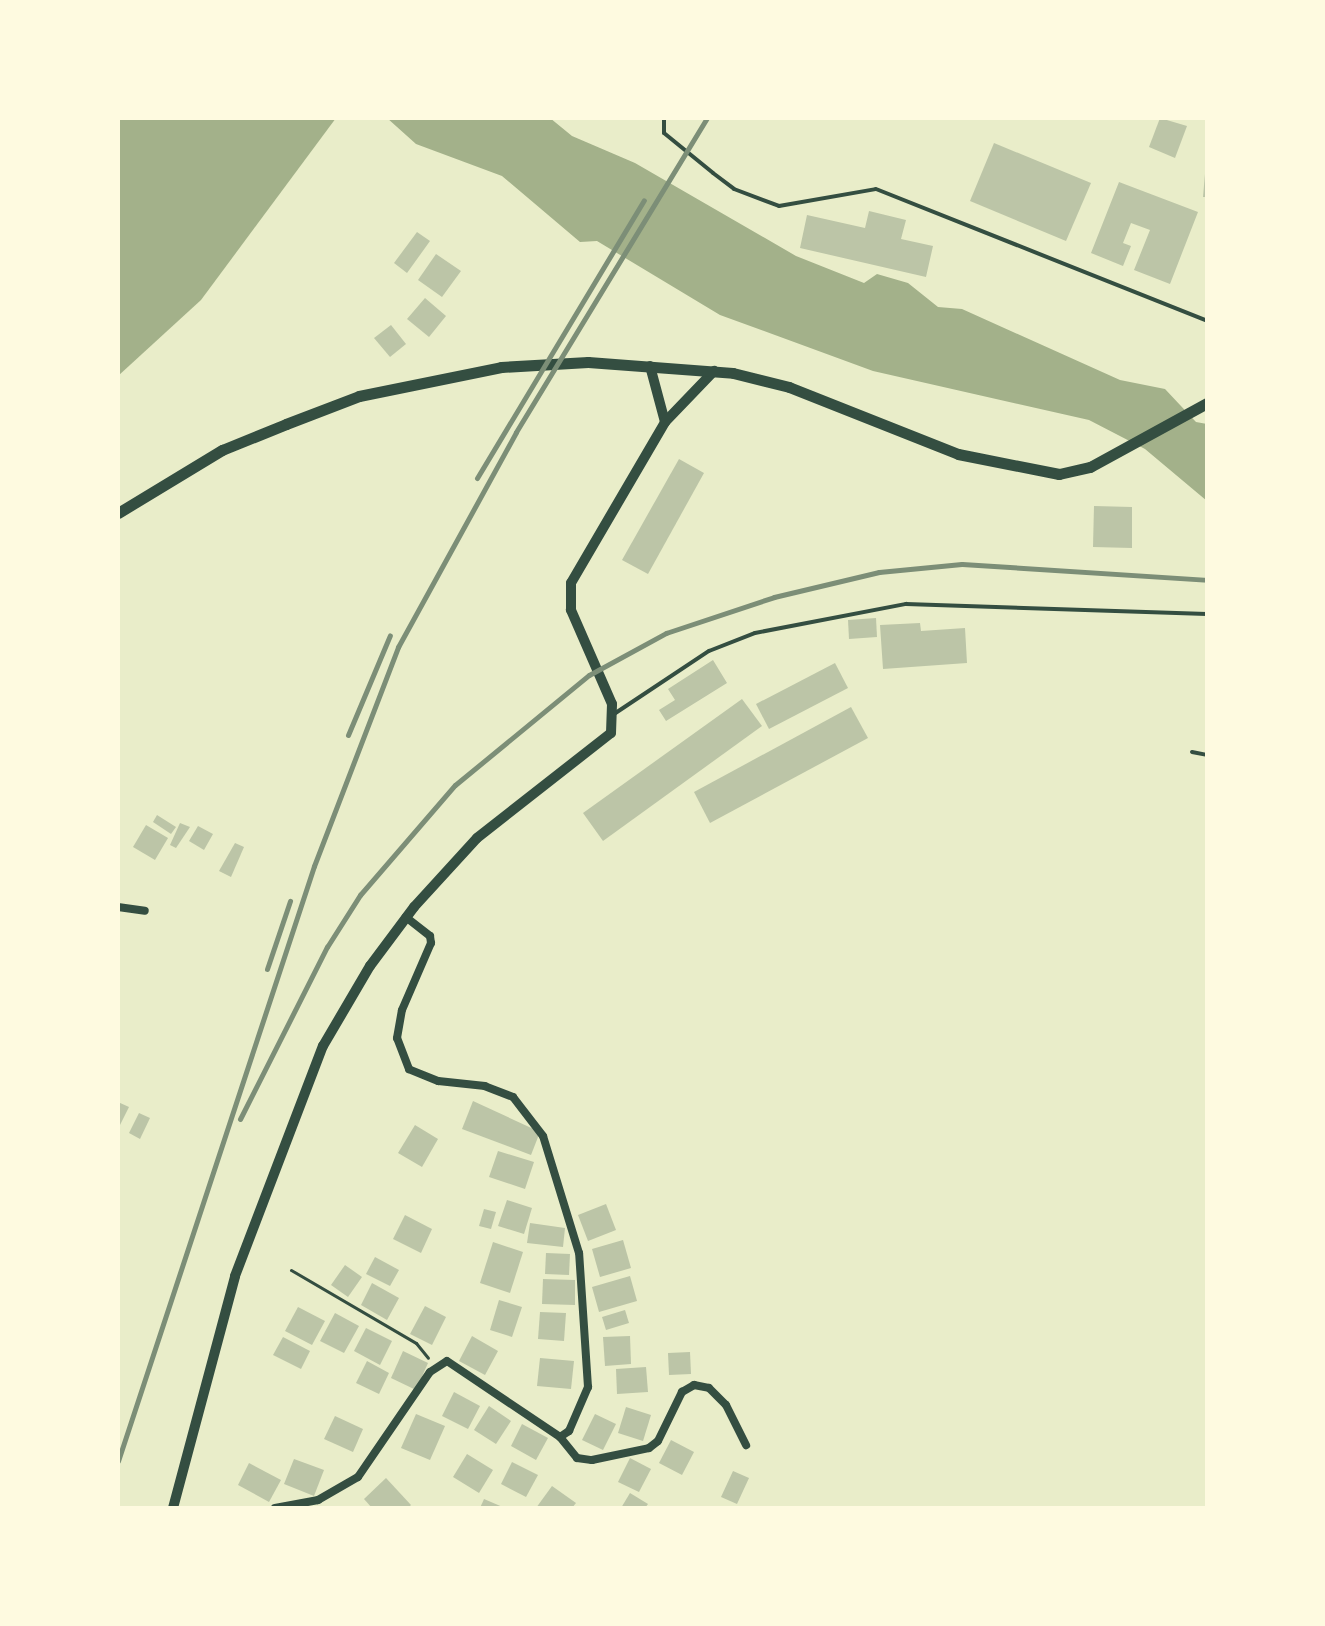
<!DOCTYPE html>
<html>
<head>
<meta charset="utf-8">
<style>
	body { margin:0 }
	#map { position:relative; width:1325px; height:1626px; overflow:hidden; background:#e9edc9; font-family:Helvetica,sans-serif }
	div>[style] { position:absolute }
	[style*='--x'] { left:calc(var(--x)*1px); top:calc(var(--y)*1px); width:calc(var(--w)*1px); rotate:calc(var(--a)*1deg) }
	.water>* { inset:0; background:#a3b18a }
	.building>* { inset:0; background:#bcc5a7 }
	.path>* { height:3px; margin:-1.5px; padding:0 1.5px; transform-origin:1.5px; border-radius:1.5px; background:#344e41 }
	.service>* { height:4px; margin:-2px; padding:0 2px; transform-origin:2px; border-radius:2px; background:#344e41 }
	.minor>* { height:8px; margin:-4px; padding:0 4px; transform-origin:4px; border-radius:4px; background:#344e41 }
	.tertiary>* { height:10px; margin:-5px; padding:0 5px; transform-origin:5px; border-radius:5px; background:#344e41 }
	.secondary>* { height:11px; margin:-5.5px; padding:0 5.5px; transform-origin:5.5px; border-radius:5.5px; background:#344e41 }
	.rail>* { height:5px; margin:-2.5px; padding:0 2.5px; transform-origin:2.5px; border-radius:2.5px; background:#7c8e77 }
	span { translate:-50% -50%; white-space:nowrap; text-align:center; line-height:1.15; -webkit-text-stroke:6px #fefae0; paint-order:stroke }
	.frame { position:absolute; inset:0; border:120px solid #fefae0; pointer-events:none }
</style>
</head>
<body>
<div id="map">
	<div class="water">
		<div style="clip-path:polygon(118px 118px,336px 118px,201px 300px,118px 376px)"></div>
		<div style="clip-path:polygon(387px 118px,550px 118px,572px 136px,635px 163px,796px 256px,864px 283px,877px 274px,908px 283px,938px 307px,962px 309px,1120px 380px,1165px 389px,1196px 422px,1207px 424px,1207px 501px,1145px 449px,1089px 420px,873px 371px,720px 315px,597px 241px,580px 242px,502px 176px,416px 144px)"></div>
	</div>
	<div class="building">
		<div style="clip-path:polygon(1160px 118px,1187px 126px,1175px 158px,1149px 147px)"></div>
		<div style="clip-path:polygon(994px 143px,1091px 183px,1066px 241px,970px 201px)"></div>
		<div style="clip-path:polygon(1205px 174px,1207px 174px,1207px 197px,1203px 197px)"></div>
		<div style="clip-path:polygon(1119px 182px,1198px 212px,1170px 284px,1134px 270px,1150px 230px,1131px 223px,1123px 243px,1131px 246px,1123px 266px,1091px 253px)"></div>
		<div style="clip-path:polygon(869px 211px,906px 220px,901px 239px,933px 246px,926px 277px,800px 248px,807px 215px,865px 228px)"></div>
		<div style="clip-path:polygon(417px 232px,430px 241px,407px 273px,394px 263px)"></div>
		<div style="clip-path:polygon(436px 254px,461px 271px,442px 297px,418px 280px)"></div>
		<div style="clip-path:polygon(425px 298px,446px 316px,429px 337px,407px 319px)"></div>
		<div style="clip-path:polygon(391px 325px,406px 344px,390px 357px,374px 338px)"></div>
		<div style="clip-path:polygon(679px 459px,704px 473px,648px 574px,622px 560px)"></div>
		<div style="clip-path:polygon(1094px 506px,1132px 507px,1132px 548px,1093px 547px)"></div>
		<div style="clip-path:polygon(876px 618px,877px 637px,849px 639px,848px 620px)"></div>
		<div style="clip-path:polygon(920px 623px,921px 631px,965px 628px,967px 663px,883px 669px,880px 625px)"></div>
		<div style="clip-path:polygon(713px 660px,727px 683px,666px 721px,659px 710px,675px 700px,668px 689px)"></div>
		<div style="clip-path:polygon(835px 663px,848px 688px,769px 729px,756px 704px)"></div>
		<div style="clip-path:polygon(742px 699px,762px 726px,603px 841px,583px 813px)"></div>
		<div style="clip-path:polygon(851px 707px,868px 738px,710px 823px,694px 792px)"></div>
		<div style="clip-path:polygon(157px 815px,176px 827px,171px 834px,153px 822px)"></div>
		<div style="clip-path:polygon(180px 823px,190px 827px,176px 848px,170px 845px)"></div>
		<div style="clip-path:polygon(146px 825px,168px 838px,155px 860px,133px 847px)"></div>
		<div style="clip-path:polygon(198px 826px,213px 834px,204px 850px,189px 841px)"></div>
		<div style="clip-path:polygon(235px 843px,244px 847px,231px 877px,219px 871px)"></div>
		<div style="clip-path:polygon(473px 1101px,540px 1132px,531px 1155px,462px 1129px)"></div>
		<div style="clip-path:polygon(118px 1102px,129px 1107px,118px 1129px)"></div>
		<div style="clip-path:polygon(139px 1113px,150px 1118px,140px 1139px,129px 1133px)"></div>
		<div style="clip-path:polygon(415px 1125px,438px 1139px,422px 1167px,398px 1153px)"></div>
		<div style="clip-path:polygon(498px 1151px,534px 1162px,525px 1189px,489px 1177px)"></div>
		<div style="clip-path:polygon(507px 1200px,532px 1208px,524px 1234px,498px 1226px)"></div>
		<div style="clip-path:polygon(606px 1204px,616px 1230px,588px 1241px,578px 1215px)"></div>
		<div style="clip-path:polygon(484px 1209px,496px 1212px,491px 1229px,479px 1226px)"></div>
		<div style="clip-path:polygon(405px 1215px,432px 1229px,421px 1253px,393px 1239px)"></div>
		<div style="clip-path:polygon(530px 1223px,565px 1228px,563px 1247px,527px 1243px)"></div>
		<div style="clip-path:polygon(623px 1240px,631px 1268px,600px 1277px,592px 1249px)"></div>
		<div style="clip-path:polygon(493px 1242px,523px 1252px,510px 1293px,480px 1283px)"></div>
		<div style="clip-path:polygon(546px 1253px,570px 1254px,569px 1275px,545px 1274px)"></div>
		<div style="clip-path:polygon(375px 1257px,399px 1270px,390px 1286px,366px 1274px)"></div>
		<div style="clip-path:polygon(345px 1265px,362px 1277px,348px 1297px,331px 1285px)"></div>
		<div style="clip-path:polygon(630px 1276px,637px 1301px,599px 1312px,592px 1287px)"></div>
		<div style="clip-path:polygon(543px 1279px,575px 1280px,575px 1305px,542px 1304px)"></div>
		<div style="clip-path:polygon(372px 1283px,399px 1298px,387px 1320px,361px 1305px)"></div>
		<div style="clip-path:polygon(499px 1300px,522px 1307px,512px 1337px,490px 1330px)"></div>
		<div style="clip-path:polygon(425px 1306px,446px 1317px,432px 1345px,410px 1334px)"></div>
		<div style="clip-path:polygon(298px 1307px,325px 1321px,312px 1345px,285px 1331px)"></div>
		<div style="clip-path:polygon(625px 1310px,629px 1323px,606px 1330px,602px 1317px)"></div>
		<div style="clip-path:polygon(540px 1312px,566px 1313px,564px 1341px,538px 1339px)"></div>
		<div style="clip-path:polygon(335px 1313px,359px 1326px,344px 1353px,320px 1341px)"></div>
		<div style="clip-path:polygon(366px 1328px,392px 1341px,380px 1365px,354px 1351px)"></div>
		<div style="clip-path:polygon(472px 1336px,498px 1351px,485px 1375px,459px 1361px)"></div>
		<div style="clip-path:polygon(630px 1336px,631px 1364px,605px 1366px,603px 1337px)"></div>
		<div style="clip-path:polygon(283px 1337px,310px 1351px,301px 1369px,273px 1355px)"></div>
		<div style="clip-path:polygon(403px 1351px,428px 1363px,416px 1390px,391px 1378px)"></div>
		<div style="clip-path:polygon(690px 1352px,691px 1374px,669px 1375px,668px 1353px)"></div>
		<div style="clip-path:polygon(540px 1358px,574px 1361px,571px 1389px,537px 1386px)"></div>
		<div style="clip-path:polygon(367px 1361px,389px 1373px,379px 1394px,356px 1383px)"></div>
		<div style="clip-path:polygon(646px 1367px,648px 1392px,617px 1394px,616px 1369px)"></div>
		<div style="clip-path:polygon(454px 1392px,480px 1406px,468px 1429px,442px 1416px)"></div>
		<div style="clip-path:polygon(489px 1406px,511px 1421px,496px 1444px,474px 1430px)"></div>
		<div style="clip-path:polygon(626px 1407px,651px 1415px,643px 1441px,618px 1433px)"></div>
		<div style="clip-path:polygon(416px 1414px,445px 1426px,430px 1460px,401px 1448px)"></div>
		<div style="clip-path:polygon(595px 1414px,616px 1424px,603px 1450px,582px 1440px)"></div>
		<div style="clip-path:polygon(335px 1416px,363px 1429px,353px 1452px,324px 1439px)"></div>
		<div style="clip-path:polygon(522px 1424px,548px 1438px,536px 1460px,511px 1446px)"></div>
		<div style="clip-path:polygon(671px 1440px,694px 1452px,682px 1475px,659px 1463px)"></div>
		<div style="clip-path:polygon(467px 1454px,493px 1470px,479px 1493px,453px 1477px)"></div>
		<div style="clip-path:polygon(630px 1458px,651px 1469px,639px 1492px,618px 1482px)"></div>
		<div style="clip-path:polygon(294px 1459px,324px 1470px,314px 1496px,284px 1484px)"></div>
		<div style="clip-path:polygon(512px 1462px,538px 1475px,526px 1497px,501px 1484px)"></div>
		<div style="clip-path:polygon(249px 1463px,281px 1480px,269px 1502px,238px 1485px)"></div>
		<div style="clip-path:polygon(733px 1471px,749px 1478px,737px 1504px,721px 1497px)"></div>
		<div style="clip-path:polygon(386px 1478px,411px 1505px,408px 1508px,372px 1508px,364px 1499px)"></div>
		<div style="clip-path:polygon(552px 1486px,576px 1503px,572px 1508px,536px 1508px)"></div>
		<div style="clip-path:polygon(630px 1493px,648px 1504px,645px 1508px,621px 1508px)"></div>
		<div style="clip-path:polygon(484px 1499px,505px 1508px,480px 1508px)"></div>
	</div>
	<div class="path">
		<div style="--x:291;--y:1270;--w:145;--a:30.3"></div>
		<div style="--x:416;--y:1343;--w:19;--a:51"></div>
	</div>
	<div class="service">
		<div style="--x:664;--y:118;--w:15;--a:90"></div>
		<div style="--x:664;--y:133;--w:63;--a:39.2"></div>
		<div style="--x:713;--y:173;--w:26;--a:37"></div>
		<div style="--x:734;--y:189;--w:48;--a:20.7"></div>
		<div style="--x:779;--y:206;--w:98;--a:-9.9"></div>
		<div style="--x:876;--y:189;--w:356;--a:21.7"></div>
		<div style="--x:614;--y:714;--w:114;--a:-33.6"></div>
		<div style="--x:709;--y:651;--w:49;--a:-21.4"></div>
		<div style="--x:755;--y:633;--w:154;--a:-10.9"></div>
		<div style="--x:906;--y:604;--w:301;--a:1.9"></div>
		<div style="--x:1192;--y:752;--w:15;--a:11"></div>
	</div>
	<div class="minor">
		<div style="--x:118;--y:907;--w:27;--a:8"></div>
		<div style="--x:560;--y:1437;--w:27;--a:51"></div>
		<div style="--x:577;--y:1458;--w:15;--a:8"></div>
		<div style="--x:592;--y:1460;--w:58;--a:-11.9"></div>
		<div style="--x:649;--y:1448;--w:11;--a:-38"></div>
		<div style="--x:658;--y:1441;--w:55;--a:-63.9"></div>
		<div style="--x:682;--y:1392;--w:14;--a:-30"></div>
		<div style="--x:694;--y:1385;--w:15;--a:11"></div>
		<div style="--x:709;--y:1388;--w:24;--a:45"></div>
		<div style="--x:726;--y:1405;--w:45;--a:63.4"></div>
		<div style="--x:275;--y:1508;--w:44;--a:-10.5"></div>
		<div style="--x:318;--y:1500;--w:46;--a:-29.9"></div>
		<div style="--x:358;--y:1477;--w:127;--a:-55.6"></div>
		<div style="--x:430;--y:1372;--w:20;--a:-33"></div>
		<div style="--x:447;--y:1361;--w:136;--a:33.9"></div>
		<div style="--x:560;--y:1437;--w:11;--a:-34"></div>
		<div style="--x:569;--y:1431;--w:48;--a:-66.6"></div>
		<div style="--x:588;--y:1387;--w:134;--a:-93.8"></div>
		<div style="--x:579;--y:1253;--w:122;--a:-107.1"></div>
		<div style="--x:543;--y:1136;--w:49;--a:-127.6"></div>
		<div style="--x:513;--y:1097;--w:30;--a:-159"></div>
		<div style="--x:485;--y:1086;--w:47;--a:-173.9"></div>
		<div style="--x:438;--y:1081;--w:31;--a:-158"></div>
		<div style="--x:409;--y:1069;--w:33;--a:-111"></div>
		<div style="--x:397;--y:1038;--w:28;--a:-80"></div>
		<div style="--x:402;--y:1010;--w:73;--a:-66.6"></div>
		<div style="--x:431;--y:943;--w:7;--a:-98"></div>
		<div style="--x:430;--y:936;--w:31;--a:-142"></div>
	</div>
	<div class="tertiary">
		<div style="--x:650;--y:366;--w:58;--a:75"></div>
		<div style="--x:173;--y:1508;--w:240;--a:-75"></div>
		<div style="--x:235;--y:1276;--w:246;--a:-69.1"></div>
		<div style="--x:323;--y:1046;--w:93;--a:-59.6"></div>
		<div style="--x:370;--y:966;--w:74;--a:-53.3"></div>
		<div style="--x:414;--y:907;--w:93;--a:-47.6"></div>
		<div style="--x:477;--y:838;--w:170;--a:-38.1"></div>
		<div style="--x:611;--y:733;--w:29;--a:-88"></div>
		<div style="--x:612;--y:704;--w:103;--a:-113.6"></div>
		<div style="--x:571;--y:610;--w:27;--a:-90"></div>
		<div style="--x:571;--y:583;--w:186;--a:-59.7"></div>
		<div style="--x:665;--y:422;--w:71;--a:-46.1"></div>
	</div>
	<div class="secondary">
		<div style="--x:118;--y:513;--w:122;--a:-31.2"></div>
		<div style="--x:222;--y:450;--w:69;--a:-22.1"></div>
		<div style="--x:286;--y:424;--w:78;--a:-21"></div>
		<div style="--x:359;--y:396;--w:145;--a:-11.5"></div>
		<div style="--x:501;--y:367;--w:87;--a:-3.3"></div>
		<div style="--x:588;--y:362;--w:145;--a:4.3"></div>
		<div style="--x:733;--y:373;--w:58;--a:14"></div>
		<div style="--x:789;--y:387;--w:182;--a:21.6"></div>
		<div style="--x:958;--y:454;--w:103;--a:11.2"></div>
		<div style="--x:1059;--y:474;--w:32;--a:-13"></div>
		<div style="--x:1090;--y:467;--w:133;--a:-28.7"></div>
	</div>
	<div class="rail">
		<div style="--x:477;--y:478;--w:324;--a:-59"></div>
		<div style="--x:348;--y:735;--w:108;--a:-67.2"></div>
		<div style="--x:267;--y:969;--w:72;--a:-71.3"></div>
		<div style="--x:240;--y:1119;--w:193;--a:-63.2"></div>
		<div style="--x:327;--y:947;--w:62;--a:-57.6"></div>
		<div style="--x:360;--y:895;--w:145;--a:-49.2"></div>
		<div style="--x:455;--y:785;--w:173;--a:-39.4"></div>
		<div style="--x:589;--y:675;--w:88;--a:-28.6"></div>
		<div style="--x:666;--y:633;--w:114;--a:-18.4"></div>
		<div style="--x:774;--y:597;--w:108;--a:-13.4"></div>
		<div style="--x:879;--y:572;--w:83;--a:-5.5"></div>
		<div style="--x:962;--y:564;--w:246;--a:3.7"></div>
		<div style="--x:118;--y:1461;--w:626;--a:-71.77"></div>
		<div style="--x:314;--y:866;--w:235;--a:-69"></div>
		<div style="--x:398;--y:647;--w:245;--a:-61.2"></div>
		<div style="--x:516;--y:432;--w:368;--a:-58.7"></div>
	</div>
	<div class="frame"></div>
</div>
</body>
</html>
